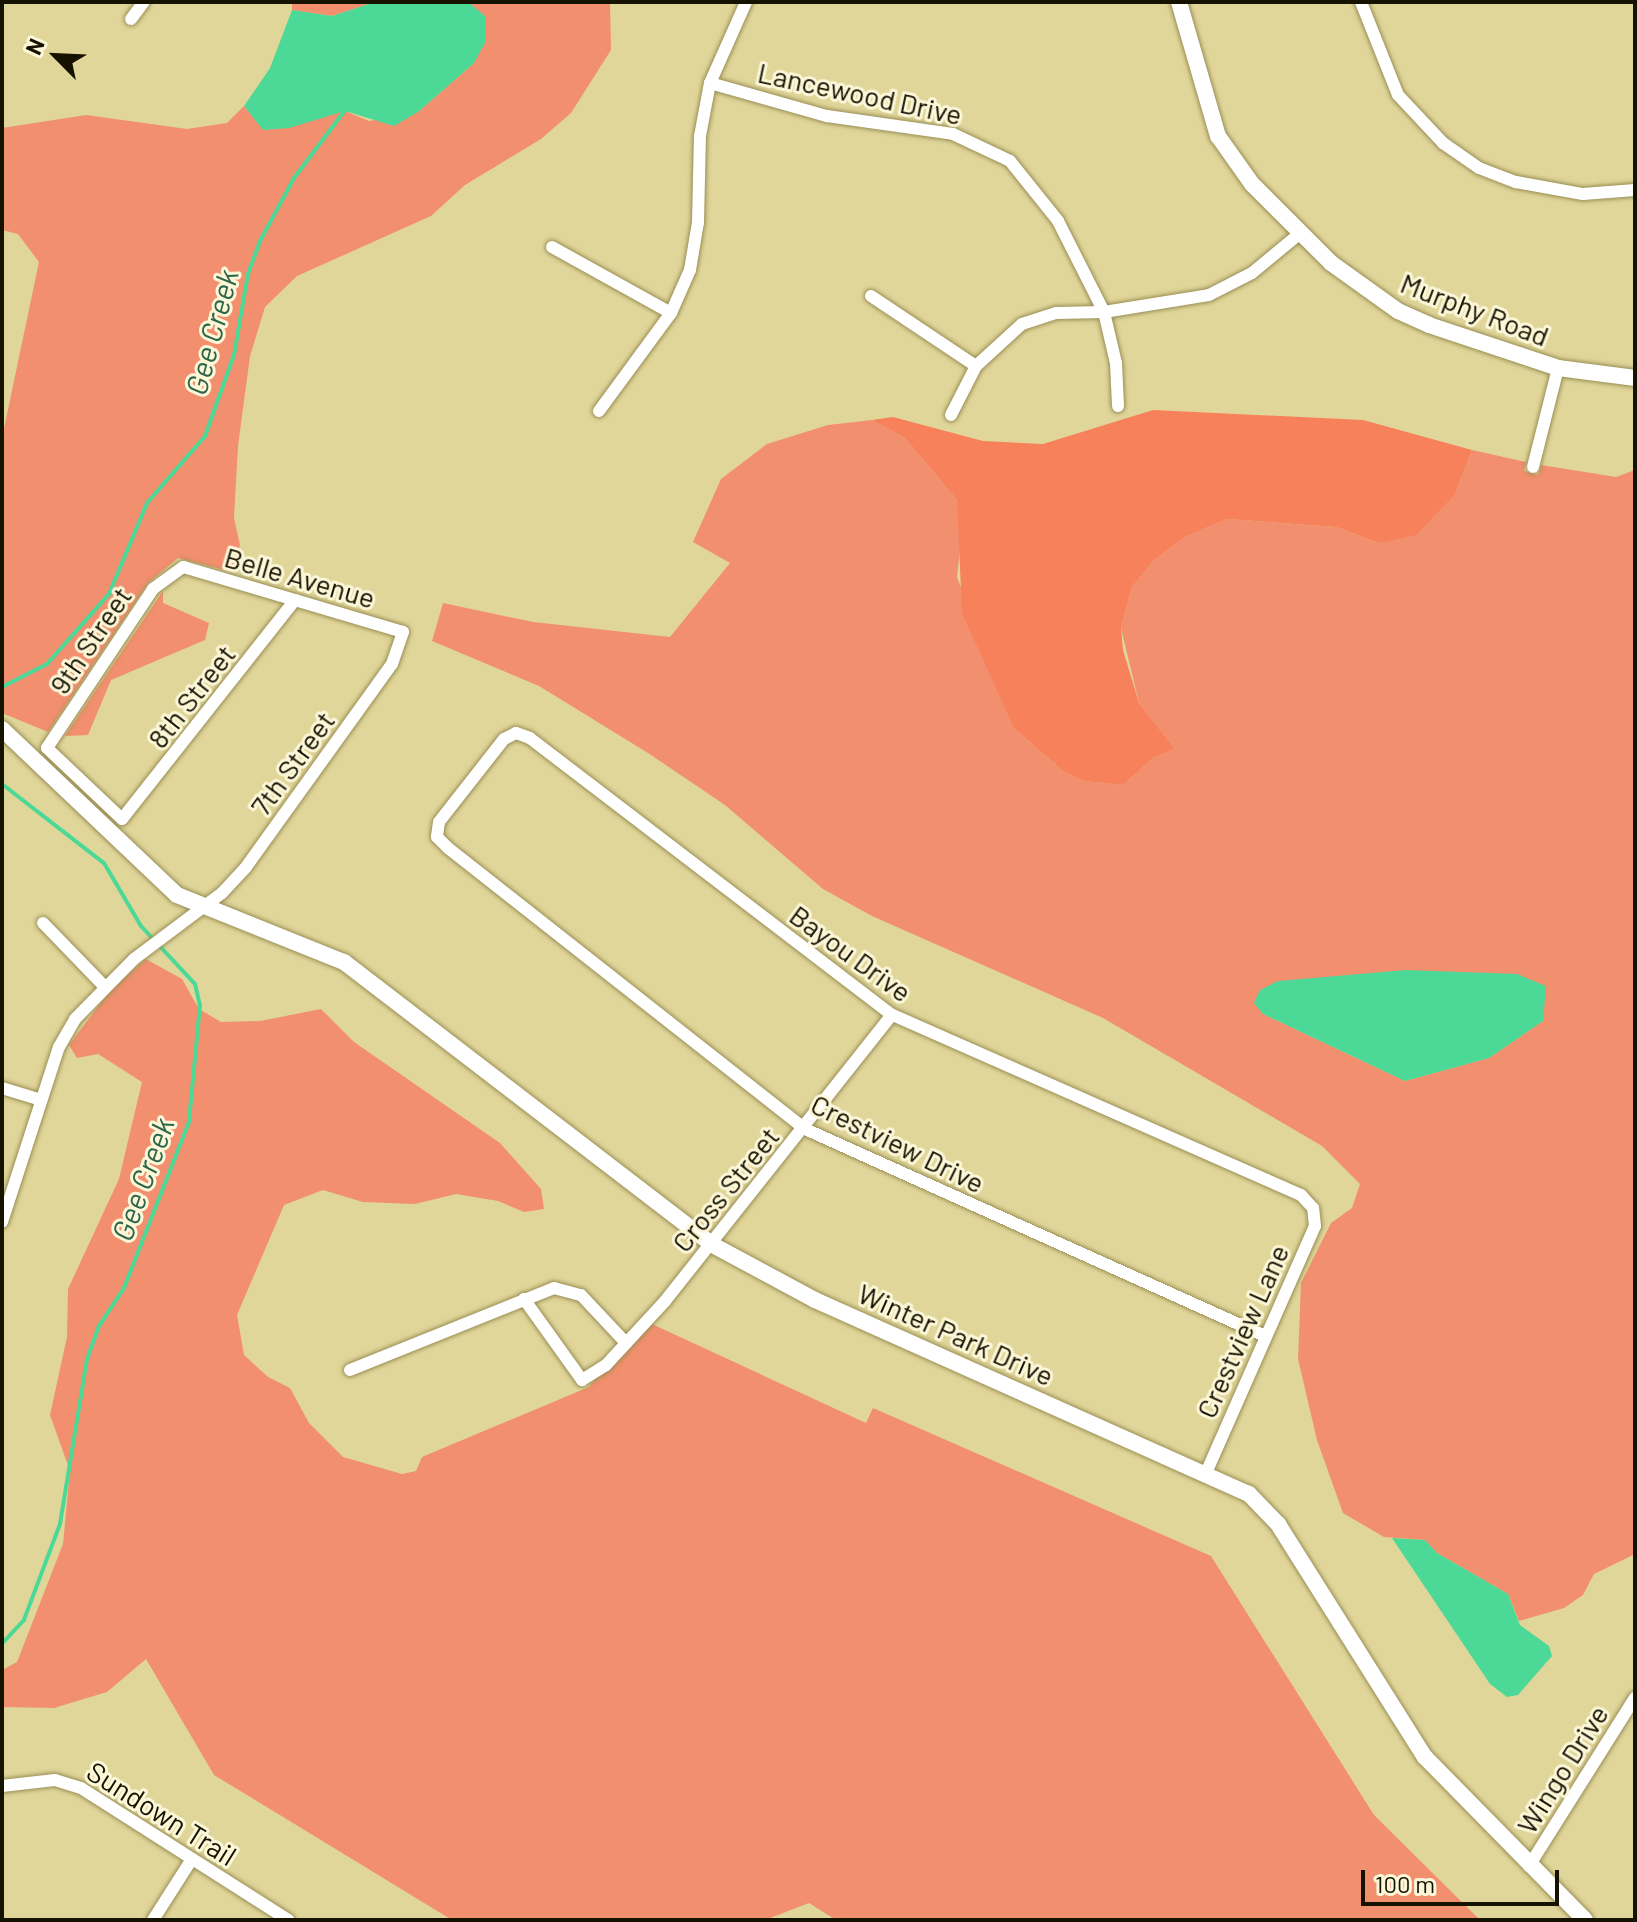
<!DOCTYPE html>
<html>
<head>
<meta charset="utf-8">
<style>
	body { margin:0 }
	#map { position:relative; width:1637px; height:1922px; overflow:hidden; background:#e1d69a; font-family:Barlow,sans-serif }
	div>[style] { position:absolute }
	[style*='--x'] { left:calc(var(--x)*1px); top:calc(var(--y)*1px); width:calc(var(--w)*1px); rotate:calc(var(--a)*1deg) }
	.green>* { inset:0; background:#f18f6e }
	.forest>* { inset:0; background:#f7815a }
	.water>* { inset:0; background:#4cd896 }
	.stream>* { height:4px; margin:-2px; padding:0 2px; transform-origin:2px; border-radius:2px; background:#4cd896 }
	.roads { filter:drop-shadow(0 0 2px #998f55) drop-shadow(0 0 2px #998f55) }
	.minor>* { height:12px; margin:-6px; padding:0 6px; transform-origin:6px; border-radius:6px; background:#fff }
	.tertiary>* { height:16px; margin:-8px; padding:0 8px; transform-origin:8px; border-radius:8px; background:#fff }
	span { translate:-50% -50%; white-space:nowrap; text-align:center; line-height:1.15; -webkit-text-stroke:6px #fcf7d9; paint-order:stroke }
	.street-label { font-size:28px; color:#161200 }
	.water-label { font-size:30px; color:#2e6448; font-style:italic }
	.frame { position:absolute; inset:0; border:4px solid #161200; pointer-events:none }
	.north { position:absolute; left:16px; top:16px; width:80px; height:80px; -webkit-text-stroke:6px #fcf7d9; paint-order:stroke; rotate:294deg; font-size:22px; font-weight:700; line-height:32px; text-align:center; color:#161200 }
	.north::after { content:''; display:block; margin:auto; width:28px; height:36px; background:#161200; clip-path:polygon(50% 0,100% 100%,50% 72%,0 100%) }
	.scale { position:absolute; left:1361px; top:1870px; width:198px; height:36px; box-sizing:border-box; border:4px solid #161200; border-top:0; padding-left:10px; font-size:24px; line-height:28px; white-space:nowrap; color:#161200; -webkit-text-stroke:6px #fcf7d9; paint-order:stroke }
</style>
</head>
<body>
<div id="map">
	<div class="green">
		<div style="clip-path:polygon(292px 2px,375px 2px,332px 16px,292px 10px)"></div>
		<div style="clip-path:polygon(468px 2px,610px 2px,611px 50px,571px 113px,541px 139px,465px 185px,431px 216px,297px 276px,265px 307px,250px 356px,238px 446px,234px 518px,240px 545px,232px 572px,178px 558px,148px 583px,48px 732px,2px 713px,2px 438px,39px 262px,18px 234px,2px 230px,2px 128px,86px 115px,187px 129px,227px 123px,244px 106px,264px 130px,345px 111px,369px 121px,418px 112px,474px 63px,485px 17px)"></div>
		<div style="clip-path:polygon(evenodd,872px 420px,905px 438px,957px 500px,961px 539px,957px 577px,1014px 728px,1063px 771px,1086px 781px,1123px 785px,1153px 758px,1175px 749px,1139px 703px,1121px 628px,1132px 587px,1154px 560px,1185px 537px,1227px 519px,1336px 527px,1379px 543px,1455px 494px,1472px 450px,1526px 462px,1524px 471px,1538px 475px,1541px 465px,1616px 477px,1635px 470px,1635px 1554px,1594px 1574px,1583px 1595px,1564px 1608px,1519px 1621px,1508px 1594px,1437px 1553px,1425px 1540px,1384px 1537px,1343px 1513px,1317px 1440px,1298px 1359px,1301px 1283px,1331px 1223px,1352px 1208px,1360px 1184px,1322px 1146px,1103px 1018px,872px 916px,823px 889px,725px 805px,648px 753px,539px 686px,432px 641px,443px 603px,533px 622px,670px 637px,730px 563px,693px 542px,721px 479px,767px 444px,828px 425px,872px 420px,1263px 1014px,1543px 1021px,1489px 1058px,1405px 1081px,1263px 1014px)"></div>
		<div style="clip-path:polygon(163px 591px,163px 603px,209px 623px,205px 640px,111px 680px,88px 735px,65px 736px)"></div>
		<div style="clip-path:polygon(146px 959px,182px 979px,199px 1009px,221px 1022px,260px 1021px,321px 1009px,354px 1042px,500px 1143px,541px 1189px,544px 1209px,524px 1212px,498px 1201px,456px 1194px,415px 1204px,363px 1202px,323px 1190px,284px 1205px,237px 1315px,244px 1355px,268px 1377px,290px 1388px,309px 1423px,343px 1457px,402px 1474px,416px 1471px,422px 1457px,589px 1387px,641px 1319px,866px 1423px,873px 1408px,1211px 1556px,1374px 1815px,1480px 1920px,836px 1920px,809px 1903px,765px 1920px,452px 1920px,214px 1775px,146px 1659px,107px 1692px,54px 1708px,2px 1707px,2px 1670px,17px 1662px,63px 1544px,70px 1471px,50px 1415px,67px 1337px,68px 1289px,119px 1179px,142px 1082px,98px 1054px,77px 1058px,69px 1045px,110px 991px)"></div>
	</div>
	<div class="forest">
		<div style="clip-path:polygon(1153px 410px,1363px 420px,1472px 450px,1455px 494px,1416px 535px,1379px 543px,1336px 527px,1227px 519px,1185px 537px,1154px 560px,1132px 587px,1121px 628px,1123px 650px,1139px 703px,1175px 749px,1153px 758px,1123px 785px,1085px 781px,1063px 771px,1014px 728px,962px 613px,957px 500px,905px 438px,872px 420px,893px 417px,983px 441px,1043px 444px)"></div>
	</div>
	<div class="water">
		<div style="clip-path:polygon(375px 2px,468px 2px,485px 16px,486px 41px,474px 63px,418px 112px,394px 126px,345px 111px,289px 128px,263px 130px,244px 106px,270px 68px,292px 10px,332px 16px)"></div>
		<div style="clip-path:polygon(1406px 970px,1517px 974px,1546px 986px,1543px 1021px,1489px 1058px,1405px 1081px,1263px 1014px,1254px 1003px,1260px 990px,1278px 981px)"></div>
		<div style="clip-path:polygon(1392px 1538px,1425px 1540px,1437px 1553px,1508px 1594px,1520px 1625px,1549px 1646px,1552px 1656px,1518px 1695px,1507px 1697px,1490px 1684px)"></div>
	</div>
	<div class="stream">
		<div style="--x:2;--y:687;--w:51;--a:-27.1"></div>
		<div style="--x:47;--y:664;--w:94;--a:-48.5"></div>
		<div style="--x:109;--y:594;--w:99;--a:-67.3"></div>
		<div style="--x:147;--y:503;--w:89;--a:-49.1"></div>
		<div style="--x:205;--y:436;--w:86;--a:-70.3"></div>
		<div style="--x:234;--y:355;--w:82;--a:-80.2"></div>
		<div style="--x:248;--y:274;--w:35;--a:-70"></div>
		<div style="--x:260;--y:241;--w:72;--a:-61.6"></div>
		<div style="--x:294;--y:178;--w:86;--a:-53"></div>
		<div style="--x:2;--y:784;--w:129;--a:37.8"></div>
		<div style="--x:104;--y:863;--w:73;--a:59.6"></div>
		<div style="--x:141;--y:926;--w:79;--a:47"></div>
		<div style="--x:195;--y:984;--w:22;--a:77"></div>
		<div style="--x:200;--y:1005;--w:118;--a:95.4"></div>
		<div style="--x:189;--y:1122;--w:178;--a:111.4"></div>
		<div style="--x:124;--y:1288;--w:45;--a:123.3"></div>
		<div style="--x:99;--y:1326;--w:35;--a:110"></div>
		<div style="--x:87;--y:1359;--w:167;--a:99.3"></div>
		<div style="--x:60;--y:1524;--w:103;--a:110.6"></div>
		<div style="--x:24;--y:1620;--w:33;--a:133"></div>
	</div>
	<div class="roads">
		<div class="minor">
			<div style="--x:1361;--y:2;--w:100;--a:68.3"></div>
			<div style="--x:1398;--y:95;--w:66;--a:46.8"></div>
			<div style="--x:1443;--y:143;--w:44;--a:34.8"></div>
			<div style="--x:1479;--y:168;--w:40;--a:21"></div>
			<div style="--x:1516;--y:182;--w:68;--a:10.2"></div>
			<div style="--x:1583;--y:194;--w:52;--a:-4.4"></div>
			<div style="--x:131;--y:19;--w:21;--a:-53"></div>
			<div style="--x:710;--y:83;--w:122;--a:15.8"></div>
			<div style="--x:827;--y:116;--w:127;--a:8.1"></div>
			<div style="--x:953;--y:134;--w:63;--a:25.3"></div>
			<div style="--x:1010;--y:161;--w:77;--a:51.3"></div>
			<div style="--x:1058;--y:221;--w:102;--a:63.2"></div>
			<div style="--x:1104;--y:312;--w:52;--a:76.8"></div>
			<div style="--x:1116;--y:363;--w:43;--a:87.3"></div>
			<div style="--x:552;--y:247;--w:136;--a:29"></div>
			<div style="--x:871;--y:296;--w:126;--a:33.7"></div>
			<div style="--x:599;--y:411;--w:122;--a:-53.7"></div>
			<div style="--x:671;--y:313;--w:47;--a:-66.2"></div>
			<div style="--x:690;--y:270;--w:49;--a:-80.5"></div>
			<div style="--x:698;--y:222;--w:86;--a:-88.7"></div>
			<div style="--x:700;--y:136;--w:54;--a:-79.3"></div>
			<div style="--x:710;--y:83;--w:89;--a:-66"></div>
			<div style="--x:951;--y:415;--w:55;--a:-63"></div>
			<div style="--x:976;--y:366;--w:62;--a:-42.4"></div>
			<div style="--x:1022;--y:324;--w:36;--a:-18"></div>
			<div style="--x:1056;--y:313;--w:48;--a:-1.2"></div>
			<div style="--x:1104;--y:312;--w:106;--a:-9.2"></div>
			<div style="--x:1209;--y:295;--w:48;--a:-27.1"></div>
			<div style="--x:1252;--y:273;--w:61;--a:-39.7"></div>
			<div style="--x:1533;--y:467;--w:102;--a:-75.8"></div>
			<div style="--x:43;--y:923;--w:88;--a:45.9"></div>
			<div style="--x:2;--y:1088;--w:41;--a:17.1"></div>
			<div style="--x:2;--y:1222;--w:184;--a:-72"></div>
			<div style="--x:59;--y:1047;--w:32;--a:-60"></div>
			<div style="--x:75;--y:1019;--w:84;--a:-45.5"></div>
			<div style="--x:134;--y:959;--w:110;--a:-36.9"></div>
			<div style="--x:222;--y:893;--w:35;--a:-47"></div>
			<div style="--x:246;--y:867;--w:250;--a:-54.3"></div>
			<div style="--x:392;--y:664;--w:34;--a:-71"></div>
			<div style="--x:403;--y:632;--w:229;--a:-163.5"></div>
			<div style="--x:183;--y:567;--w:37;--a:144"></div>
			<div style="--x:153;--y:589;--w:191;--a:123.7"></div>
			<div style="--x:47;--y:748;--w:103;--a:43.4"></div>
			<div style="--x:122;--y:819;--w:279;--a:-51.7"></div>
			<div style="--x:524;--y:1299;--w:100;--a:54.4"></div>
			<div style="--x:582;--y:1380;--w:28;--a:-32"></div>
			<div style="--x:606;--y:1365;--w:87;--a:-47.3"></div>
			<div style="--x:665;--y:1301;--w:365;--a:-51.6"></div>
			<div style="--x:350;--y:1370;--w:220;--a:-21.9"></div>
			<div style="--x:554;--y:1288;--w:28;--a:15"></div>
			<div style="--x:581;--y:1295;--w:66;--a:46.8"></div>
			<div style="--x:1206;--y:1473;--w:270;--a:-66.2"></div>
			<div style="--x:1315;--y:1226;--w:18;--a:-96"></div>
			<div style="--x:1313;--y:1208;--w:18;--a:-133"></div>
			<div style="--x:1301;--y:1195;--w:447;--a:-156.2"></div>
			<div style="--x:892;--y:1015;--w:456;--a:-142.6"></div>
			<div style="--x:530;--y:738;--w:15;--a:-160"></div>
			<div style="--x:516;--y:733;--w:13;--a:153"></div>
			<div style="--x:504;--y:739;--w:105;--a:128.1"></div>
			<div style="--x:439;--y:822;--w:15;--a:98"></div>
			<div style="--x:437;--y:837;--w:16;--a:45"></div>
			<div style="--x:448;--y:848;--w:454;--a:38.2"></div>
			<div style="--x:805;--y:1129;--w:504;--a:24.23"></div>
			<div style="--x:2;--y:1786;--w:53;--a:-6.5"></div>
			<div style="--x:55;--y:1780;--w:27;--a:17"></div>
			<div style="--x:81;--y:1788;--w:246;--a:32.5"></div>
			<div style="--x:1529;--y:1866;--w:199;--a:-57.8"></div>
			<div style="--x:153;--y:1920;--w:72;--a:-57.4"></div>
		</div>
		<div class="tertiary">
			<div style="--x:1179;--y:2;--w:140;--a:73.8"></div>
			<div style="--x:1218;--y:136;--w:59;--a:54.7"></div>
			<div style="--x:1252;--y:184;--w:112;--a:45"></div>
			<div style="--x:1331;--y:263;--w:82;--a:35.6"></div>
			<div style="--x:1398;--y:311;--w:34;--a:24"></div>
			<div style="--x:1429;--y:325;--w:136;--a:18.4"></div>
			<div style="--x:1558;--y:368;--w:78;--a:7.4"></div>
			<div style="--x:2;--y:729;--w:241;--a:43.5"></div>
			<div style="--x:177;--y:895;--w:180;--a:21.9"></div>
			<div style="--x:344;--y:962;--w:463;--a:37.5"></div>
			<div style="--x:711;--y:1244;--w:118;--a:28.3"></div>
			<div style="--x:815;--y:1300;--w:475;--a:24.1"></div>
			<div style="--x:1249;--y:1494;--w:42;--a:46"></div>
			<div style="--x:1278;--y:1524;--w:275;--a:57.8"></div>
			<div style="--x:1425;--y:1757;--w:228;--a:45.5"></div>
		</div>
	</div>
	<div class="street-label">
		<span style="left:860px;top:93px;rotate:12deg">Lancewood Drive</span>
		<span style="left:1475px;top:309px;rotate:21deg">Murphy Road</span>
		<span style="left:300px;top:577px;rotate:16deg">Belle Avenue</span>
		<span style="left:90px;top:640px;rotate:-56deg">9th Street</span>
		<span style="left:191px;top:696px;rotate:-52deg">8th Street</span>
		<span style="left:292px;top:763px;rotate:-54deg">7th Street</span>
		<span style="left:851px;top:953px;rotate:36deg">Bayou Drive</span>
		<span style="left:898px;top:1143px;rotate:26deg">Crestview Drive</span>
		<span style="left:725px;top:1189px;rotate:-51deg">Cross Street</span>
		<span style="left:1242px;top:1331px;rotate:-66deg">Crestview Lane</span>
		<span style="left:956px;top:1334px;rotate:24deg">Winter Park Drive</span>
		<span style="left:1562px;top:1769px;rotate:-58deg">Wingo Drive</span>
		<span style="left:162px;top:1813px;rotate:32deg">Sundown Trail</span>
	</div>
	<div class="water-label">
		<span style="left:211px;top:332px;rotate:-75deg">Gee Creek</span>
		<span style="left:142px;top:1179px;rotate:-70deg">Gee Creek</span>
	</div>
	<div class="frame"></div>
	<div class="north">N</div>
	<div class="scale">100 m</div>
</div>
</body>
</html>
